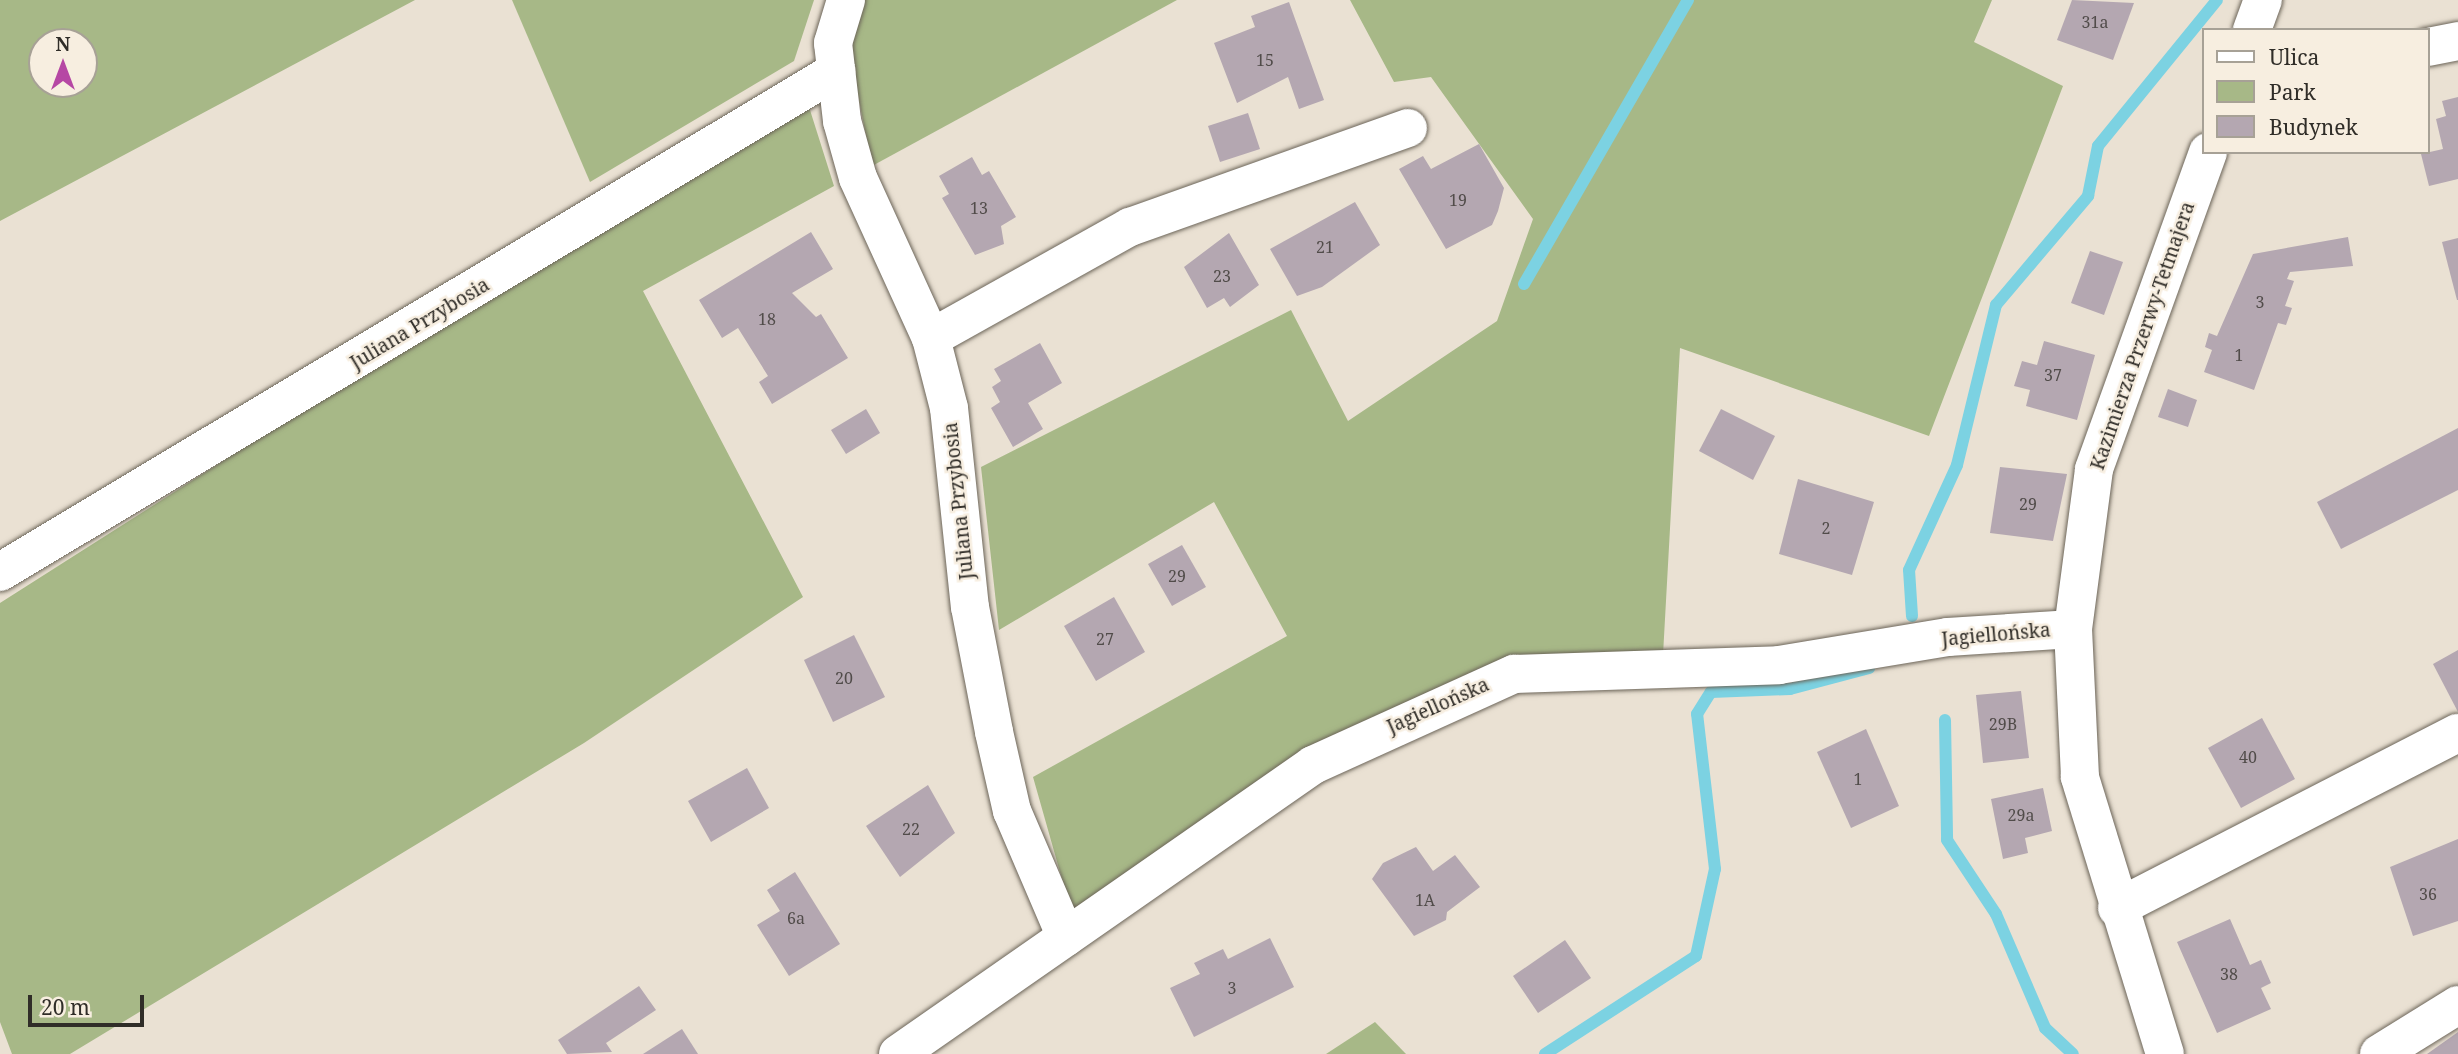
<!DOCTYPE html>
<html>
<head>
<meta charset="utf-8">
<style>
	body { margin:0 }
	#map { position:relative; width:2458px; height:1054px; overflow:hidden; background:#eae1d3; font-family:"Noto Serif",serif }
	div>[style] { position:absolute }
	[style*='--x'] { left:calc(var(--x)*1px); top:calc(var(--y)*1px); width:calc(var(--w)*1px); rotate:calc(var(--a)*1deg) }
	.green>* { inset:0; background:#a7b887 }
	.stream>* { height:12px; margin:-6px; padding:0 6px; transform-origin:6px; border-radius:6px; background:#7cd2e2 }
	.building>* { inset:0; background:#b4a7b1 }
	.roads { filter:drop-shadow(0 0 2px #6c6559) drop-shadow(0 0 2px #6c6559) }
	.minor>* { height:38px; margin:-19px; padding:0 19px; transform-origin:19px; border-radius:19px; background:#fff }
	span { translate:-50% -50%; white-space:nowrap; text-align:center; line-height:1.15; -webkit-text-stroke:5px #f7eee0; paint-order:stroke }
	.number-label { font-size:16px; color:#514c4a }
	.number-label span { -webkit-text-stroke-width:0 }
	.street-label { font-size:19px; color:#302d28 }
	.legend { position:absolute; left:2202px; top:28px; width:228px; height:126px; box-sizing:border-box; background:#f7eee0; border:2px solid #a7a196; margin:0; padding:9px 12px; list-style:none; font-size:21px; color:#302d28 }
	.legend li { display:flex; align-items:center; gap:14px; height:35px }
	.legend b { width:35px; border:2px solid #a7a196 }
	.north { position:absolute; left:28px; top:28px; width:70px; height:70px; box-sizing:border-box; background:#f7eee0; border:2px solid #a7a196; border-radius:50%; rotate:0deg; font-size:19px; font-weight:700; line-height:28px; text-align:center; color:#302d28 }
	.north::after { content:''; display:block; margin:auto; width:24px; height:32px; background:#b647a4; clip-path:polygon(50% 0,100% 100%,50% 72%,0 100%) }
	.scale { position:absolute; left:28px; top:995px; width:116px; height:32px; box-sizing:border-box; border:4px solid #302d28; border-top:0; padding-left:9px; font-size:21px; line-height:24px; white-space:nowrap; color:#302d28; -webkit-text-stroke:5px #f7eee0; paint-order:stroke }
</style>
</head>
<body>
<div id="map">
	<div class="green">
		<div style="clip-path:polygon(evenodd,0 0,415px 0,0 221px,0 0,42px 42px,84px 42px,84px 84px,42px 84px,42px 42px)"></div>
		<div style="clip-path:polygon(512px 0,814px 0,794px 61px,590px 182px)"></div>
		<div style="clip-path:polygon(862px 0,1177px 0,872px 166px,853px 70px,852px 31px)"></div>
		<div style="clip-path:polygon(1350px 0,1992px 0,1974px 42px,2063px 86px,1929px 436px,1680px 348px,1663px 655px,1505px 662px,1073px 918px,1033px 777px,1287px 636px,1214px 502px,999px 630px,981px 467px,1291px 310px,1348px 421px,1497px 321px,1533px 219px,1431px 77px,1394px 82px)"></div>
		<div style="clip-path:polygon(804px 91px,834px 186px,643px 291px,803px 597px,584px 743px,70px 1054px,12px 1054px,0 1022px,0 603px)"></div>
		<div style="clip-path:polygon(1375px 1022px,1406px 1054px,1326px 1054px)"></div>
	</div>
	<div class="stream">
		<div style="--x:1524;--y:284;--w:328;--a:-60"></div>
		<div style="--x:1912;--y:616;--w:46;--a:-93.7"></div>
		<div style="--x:1909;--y:570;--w:115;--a:-65.4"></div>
		<div style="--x:1957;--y:465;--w:165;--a:-76.3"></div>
		<div style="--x:1996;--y:305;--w:143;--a:-49.8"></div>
		<div style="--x:2088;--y:196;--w:51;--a:-78.7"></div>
		<div style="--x:2098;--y:146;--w:188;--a:-50.8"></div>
		<div style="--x:1945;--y:720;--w:120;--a:89"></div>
		<div style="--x:1947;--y:840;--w:89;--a:56.5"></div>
		<div style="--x:1996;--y:914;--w:124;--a:66.7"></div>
		<div style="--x:2045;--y:1028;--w:38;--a:43"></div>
		<div style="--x:1545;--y:1054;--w:180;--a:-33"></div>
		<div style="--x:1696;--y:956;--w:89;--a:-77.7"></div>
		<div style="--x:1715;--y:869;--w:156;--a:-96.6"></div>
		<div style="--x:1697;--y:714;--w:26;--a:-58"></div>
		<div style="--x:1711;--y:692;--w:79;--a:-2.2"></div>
		<div style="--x:1790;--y:689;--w:82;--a:-14.9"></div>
	</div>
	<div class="building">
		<div style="clip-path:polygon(2072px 0,2134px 3px,2113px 60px,2057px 40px)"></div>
		<div style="clip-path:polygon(1289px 2px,1324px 100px,1299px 109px,1288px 77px,1237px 103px,1214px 43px,1255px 27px,1251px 16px)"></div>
		<div style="clip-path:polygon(2458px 97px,2458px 179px,2429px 186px,2421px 154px,2443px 149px,2436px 119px,2446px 116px,2442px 101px)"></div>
		<div style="clip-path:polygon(1248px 113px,1260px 149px,1220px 162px,1208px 126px)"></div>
		<div style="clip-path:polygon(1479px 144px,1504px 188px,1498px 211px,1492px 225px,1446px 249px,1399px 169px,1423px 156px,1431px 169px)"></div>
		<div style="clip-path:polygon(972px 157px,982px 175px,989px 171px,1016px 217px,1001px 226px,1004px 244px,975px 255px,942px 198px,949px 194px,939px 176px)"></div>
		<div style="clip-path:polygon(1355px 202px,1380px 245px,1322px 287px,1297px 296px,1270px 249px)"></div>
		<div style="clip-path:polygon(811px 232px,833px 269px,792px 293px,816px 317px,821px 314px,848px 358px,772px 404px,759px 382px,768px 376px,738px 328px,722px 338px,699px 300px)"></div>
		<div style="clip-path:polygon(1229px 233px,1259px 285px,1230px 307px,1224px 298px,1207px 308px,1184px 267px)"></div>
		<div style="clip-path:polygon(2348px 237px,2353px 266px,2290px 272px,2287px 279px,2294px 281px,2285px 306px,2292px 308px,2286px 325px,2278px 323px,2254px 390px,2204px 372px,2212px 350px,2205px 347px,2209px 333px,2217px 336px,2253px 254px)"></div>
		<div style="clip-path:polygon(2458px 238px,2458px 300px,2457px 300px,2442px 242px)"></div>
		<div style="clip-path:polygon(2090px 251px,2123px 262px,2104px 315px,2071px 303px)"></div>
		<div style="clip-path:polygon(2044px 341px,2095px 355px,2077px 420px,2026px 406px,2030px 390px,2014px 386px,2022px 361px,2037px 365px)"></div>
		<div style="clip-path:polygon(1040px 343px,1062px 383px,1028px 403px,1043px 429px,1013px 447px,991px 408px,1000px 402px,992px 387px,1001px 381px,994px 369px)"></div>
		<div style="clip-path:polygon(2168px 389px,2197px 400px,2188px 427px,2158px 417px)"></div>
		<div style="clip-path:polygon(866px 409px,880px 433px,846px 454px,831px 430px)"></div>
		<div style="clip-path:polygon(1721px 409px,1775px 436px,1753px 480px,1699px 451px)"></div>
		<div style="clip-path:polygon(2458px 428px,2458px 490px,2341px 549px,2317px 502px)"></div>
		<div style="clip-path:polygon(2000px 467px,2067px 474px,2053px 541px,1990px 533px)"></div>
		<div style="clip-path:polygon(1798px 479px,1874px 502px,1852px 575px,1779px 554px)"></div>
		<div style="clip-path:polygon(1182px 545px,1206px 587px,1172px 606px,1148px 564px)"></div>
		<div style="clip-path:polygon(1114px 597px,1145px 652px,1096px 681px,1064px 626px)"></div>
		<div style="clip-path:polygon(854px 635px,885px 697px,833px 722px,804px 660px)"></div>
		<div style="clip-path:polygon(2458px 650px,2458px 712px,2433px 664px)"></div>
		<div style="clip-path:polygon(2021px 691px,2029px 758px,1983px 763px,1976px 695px)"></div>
		<div style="clip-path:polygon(2262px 718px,2295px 779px,2241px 808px,2208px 748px)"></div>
		<div style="clip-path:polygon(1866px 729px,1899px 806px,1851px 828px,1817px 752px)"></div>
		<div style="clip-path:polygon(747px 768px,769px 808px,711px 842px,688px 801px)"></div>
		<div style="clip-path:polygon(928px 785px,955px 833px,900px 877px,866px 826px)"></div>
		<div style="clip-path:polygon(2043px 788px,2052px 831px,2025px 838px,2028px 853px,2003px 859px,1991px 799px)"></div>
		<div style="clip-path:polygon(2458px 839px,2458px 921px,2413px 936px,2390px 867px)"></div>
		<div style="clip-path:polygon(1416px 847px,1433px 871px,1455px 855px,1480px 887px,1447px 912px,1446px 920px,1414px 936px,1372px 879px,1383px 863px)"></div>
		<div style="clip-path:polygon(795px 872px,840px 944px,789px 976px,757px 925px,780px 911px,767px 890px)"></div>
		<div style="clip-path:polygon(2230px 919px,2250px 965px,2261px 960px,2271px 983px,2261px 988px,2271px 1009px,2217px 1033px,2177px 942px)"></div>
		<div style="clip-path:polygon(1270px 938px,1294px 987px,1194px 1037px,1170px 988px,1200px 974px,1194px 963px,1223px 949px,1228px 959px)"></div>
		<div style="clip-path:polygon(1565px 940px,1591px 978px,1538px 1013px,1513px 976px)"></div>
		<div style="clip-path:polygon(639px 986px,656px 1010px,606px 1043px,612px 1052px,567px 1054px,558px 1040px)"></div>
		<div style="clip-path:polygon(682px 1029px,698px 1054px,643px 1054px)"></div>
		<div style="clip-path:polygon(2458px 1032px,2458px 1054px,2427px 1054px)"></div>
	</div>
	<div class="roads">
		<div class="minor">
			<div style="--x:846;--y:0;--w:45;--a:106.8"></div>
			<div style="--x:833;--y:43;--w:79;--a:83.4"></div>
			<div style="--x:842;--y:121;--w:59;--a:74.3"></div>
			<div style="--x:858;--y:178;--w:176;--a:65.5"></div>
			<div style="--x:931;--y:338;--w:72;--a:75.6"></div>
			<div style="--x:949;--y:408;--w:200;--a:84"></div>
			<div style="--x:970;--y:607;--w:127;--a:79.1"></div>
			<div style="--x:994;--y:732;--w:81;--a:77.2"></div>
			<div style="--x:1012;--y:811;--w:137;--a:66.8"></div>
			<div style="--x:2252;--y:30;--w:32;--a:-70"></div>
			<div style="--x:2428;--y:47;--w:31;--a:-11"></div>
			<div style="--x:931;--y:338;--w:228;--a:-29.2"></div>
			<div style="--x:1130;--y:227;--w:295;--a:-19.6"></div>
			<div style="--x:0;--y:572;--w:975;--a:-30.93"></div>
			<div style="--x:2117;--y:908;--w:383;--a:-27.2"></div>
			<div style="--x:898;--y:1054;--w:506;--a:-34.85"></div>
			<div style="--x:1313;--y:765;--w:221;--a:-24.4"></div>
			<div style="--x:1514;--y:674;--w:265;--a:-1.9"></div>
			<div style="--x:1779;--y:665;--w:171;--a:-9.4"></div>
			<div style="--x:1948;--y:637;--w:125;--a:-3.7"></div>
			<div style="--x:2165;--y:1054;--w:290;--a:-107.1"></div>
			<div style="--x:2080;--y:777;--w:148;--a:-92.7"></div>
			<div style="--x:2073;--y:629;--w:161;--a:-82.5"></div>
			<div style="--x:2094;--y:469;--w:337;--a:-70.2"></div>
			<div style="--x:2379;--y:1054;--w:93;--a:-31.8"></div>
		</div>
	</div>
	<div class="number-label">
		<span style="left:2095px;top:22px">31a</span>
		<span style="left:1265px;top:60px">15</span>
		<span style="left:1458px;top:200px">19</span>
		<span style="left:979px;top:208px">13</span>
		<span style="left:1325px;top:247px">21</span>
		<span style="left:1222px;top:276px">23</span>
		<span style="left:2260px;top:302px">3</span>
		<span style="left:767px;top:319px">18</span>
		<span style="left:2239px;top:355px">1</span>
		<span style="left:2053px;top:375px">37</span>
		<span style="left:2028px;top:504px">29</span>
		<span style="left:1826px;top:528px">2</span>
		<span style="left:1177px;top:576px">29</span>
		<span style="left:1105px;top:639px">27</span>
		<span style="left:844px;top:678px">20</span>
		<span style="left:2003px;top:724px">29B</span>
		<span style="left:2248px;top:757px">40</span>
		<span style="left:1858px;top:779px">1</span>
		<span style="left:2021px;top:815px">29a</span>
		<span style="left:911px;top:829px">22</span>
		<span style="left:2428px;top:894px">36</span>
		<span style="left:1425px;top:900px">1A</span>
		<span style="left:796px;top:918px">6a</span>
		<span style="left:2229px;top:974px">38</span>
		<span style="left:1232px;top:988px">3</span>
	</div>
	<div class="street-label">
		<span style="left:420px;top:324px;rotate:-31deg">Juliana Przybosia</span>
		<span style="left:2143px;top:336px;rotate:-71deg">Kazimierza Przerwy-Tetmajera</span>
		<span style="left:959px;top:501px;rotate:-96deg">Juliana Przybosia</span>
		<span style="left:1996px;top:635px;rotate:-5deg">Jagiellońska</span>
		<span style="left:1438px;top:706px;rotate:-24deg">Jagiellońska</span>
	</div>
	<ul class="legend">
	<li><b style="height:9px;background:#fff"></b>Ulica</li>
	<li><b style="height:19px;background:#a7b887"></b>Park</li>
	<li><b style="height:19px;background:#b4a7b1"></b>Budynek</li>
	</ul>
	<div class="north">N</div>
	<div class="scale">20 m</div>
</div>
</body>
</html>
